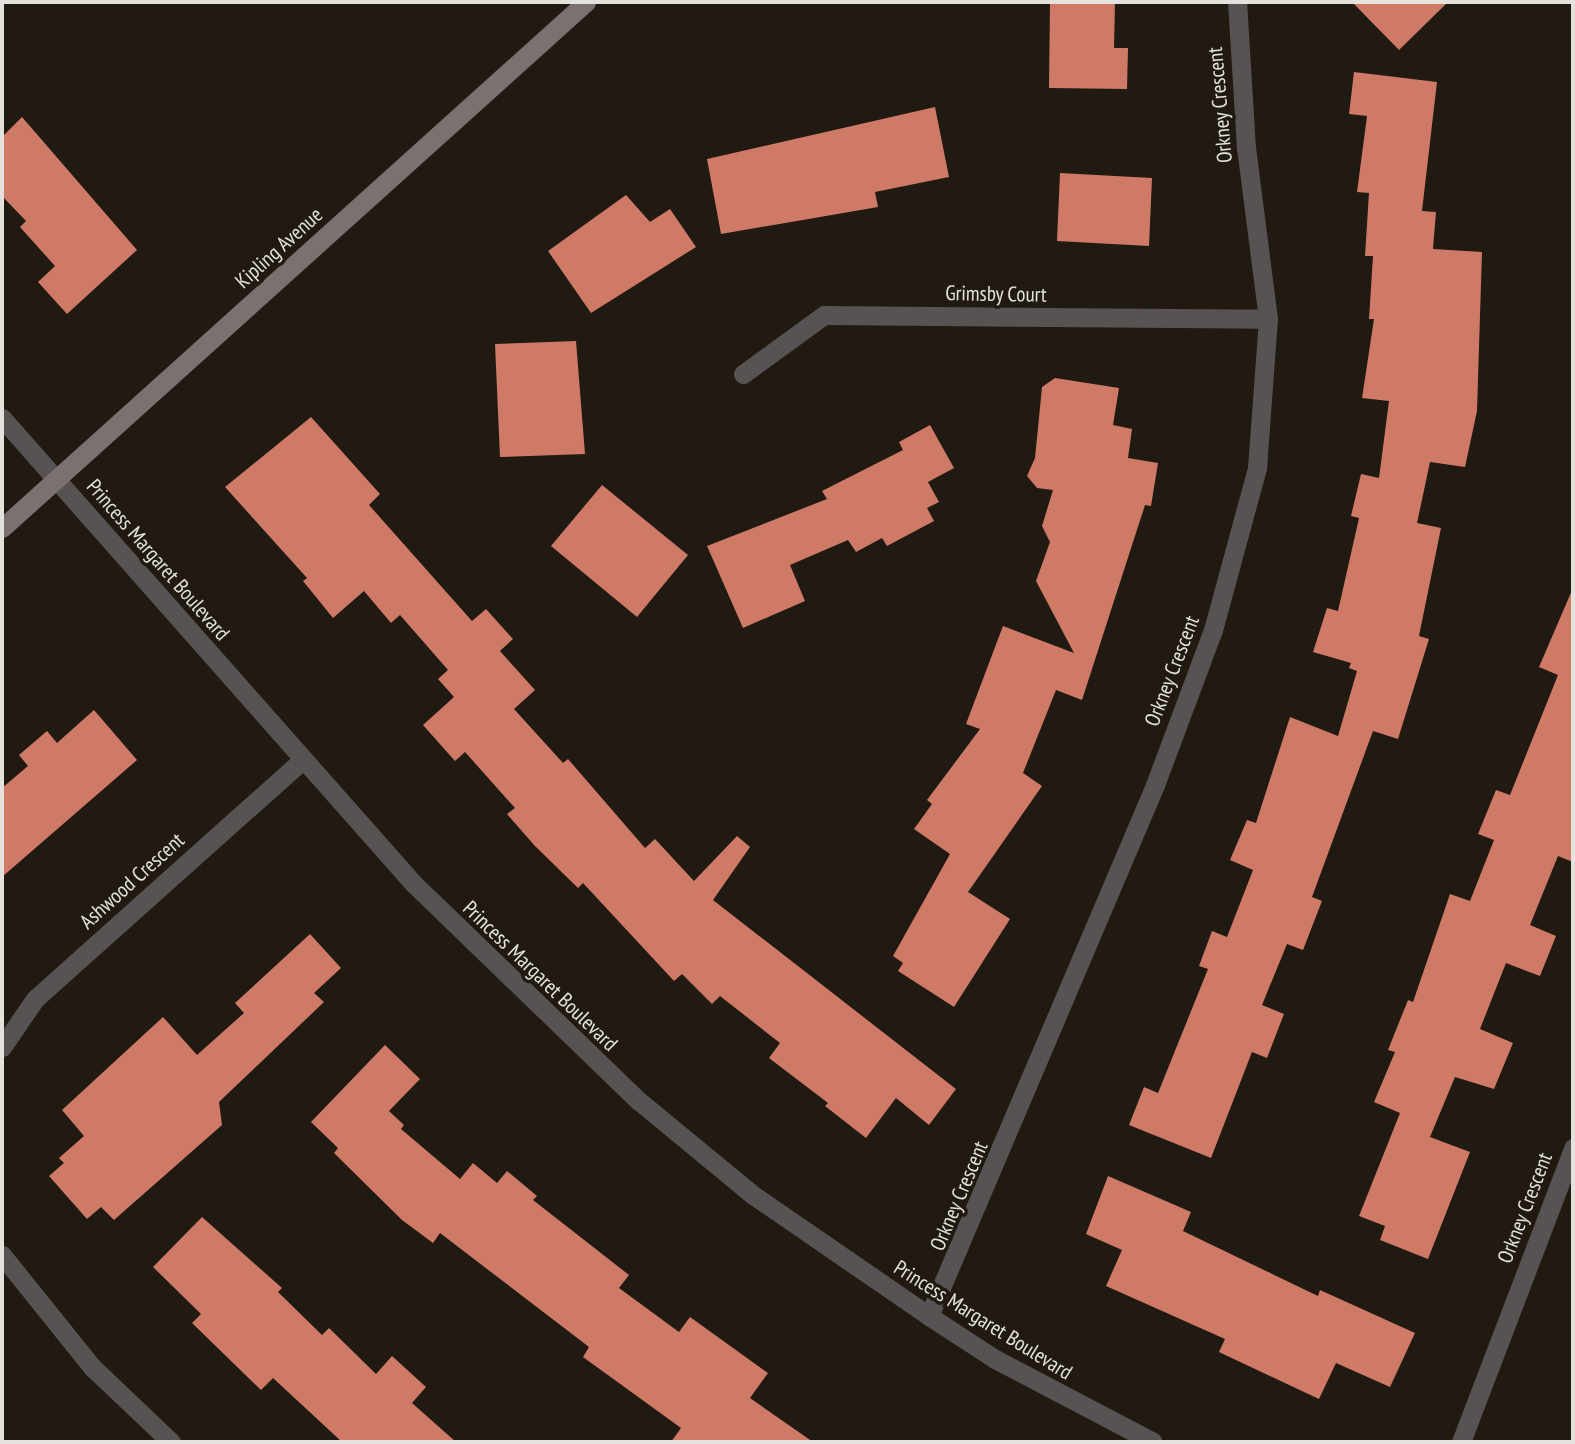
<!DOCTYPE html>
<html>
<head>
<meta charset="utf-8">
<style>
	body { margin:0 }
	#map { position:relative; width:1575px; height:1444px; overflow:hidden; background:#201a12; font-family:"PT Sans Narrow",sans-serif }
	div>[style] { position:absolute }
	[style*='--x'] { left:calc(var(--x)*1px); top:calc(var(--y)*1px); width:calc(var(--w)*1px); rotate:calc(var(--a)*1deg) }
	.building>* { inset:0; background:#cf7a66 }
	.minor>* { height:19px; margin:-9.5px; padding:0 9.5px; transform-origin:9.5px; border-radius:9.5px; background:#585252 }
	.tertiary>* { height:19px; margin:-9.5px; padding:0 9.5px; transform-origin:9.5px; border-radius:9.5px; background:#585252 }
	.secondary>* { height:19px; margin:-9.5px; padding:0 9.5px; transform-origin:9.5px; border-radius:9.5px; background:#7a7170 }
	span { translate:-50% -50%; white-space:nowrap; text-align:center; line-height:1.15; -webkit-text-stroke:7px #201a12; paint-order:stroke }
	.street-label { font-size:21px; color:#e5e1dc }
	.frame { position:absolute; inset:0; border:4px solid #e5e1dc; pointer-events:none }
</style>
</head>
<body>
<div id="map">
	<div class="building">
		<div style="clip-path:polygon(1050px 2px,1115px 2px,1114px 48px,1128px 48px,1127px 89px,1049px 88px)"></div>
		<div style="clip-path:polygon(1352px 2px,1448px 2px,1399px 50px)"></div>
		<div style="clip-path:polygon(1354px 72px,1437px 82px,1422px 211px,1436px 212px,1433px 249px,1482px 252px,1477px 411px,1465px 467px,1430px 462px,1417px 523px,1441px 528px,1419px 636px,1429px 639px,1398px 739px,1373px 731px,1312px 897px,1322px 901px,1303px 950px,1287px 944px,1262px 1005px,1284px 1014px,1267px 1058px,1252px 1052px,1211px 1158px,1129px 1125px,1144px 1087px,1158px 1093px,1208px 969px,1199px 966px,1212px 931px,1227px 937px,1253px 870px,1230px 860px,1247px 820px,1256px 823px,1290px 717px,1338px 736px,1357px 671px,1349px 668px,1351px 663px,1313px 652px,1327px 608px,1338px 611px,1359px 518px,1351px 516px,1361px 474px,1379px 478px,1389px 401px,1362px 398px,1374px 319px,1369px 319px,1373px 256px,1365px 256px,1369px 193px,1357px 192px,1367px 116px,1349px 114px)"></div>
		<div style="clip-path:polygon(935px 107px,949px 177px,875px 192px,878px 207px,721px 234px,707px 159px)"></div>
		<div style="clip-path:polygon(22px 117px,137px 250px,67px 314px,38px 282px,55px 266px,20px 227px,26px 221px,2px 196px,2px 137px)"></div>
		<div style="clip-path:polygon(1060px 173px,1152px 178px,1149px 246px,1057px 241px)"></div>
		<div style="clip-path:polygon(626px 195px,650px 222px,670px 209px,696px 247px,591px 313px,548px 251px)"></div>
		<div style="clip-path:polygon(576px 341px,585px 454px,500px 457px,495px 344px)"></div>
		<div style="clip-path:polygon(1055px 378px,1119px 388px,1113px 425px,1132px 429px,1128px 458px,1158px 463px,1151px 506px,1145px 505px,1082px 700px,1056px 690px,1023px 773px,1042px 786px,968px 892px,1010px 919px,954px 1007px,898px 971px,903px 963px,893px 956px,950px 854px,914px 829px,932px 804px,927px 800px,980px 729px,966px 724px,1003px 626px,1074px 653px,1036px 581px,1050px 542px,1042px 526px,1053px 490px,1037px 488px,1027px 476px,1035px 458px,1042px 387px)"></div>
		<div style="clip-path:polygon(311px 417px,380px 494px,369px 505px,472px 621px,486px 609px,513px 639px,500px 651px,535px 690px,514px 709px,563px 763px,568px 759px,645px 848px,655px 839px,694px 881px,737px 836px,750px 847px,713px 900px,956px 1089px,929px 1125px,896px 1098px,866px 1138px,825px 1106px,828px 1103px,769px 1058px,780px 1043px,720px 996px,712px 1004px,682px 974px,674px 981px,583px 883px,578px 888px,535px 846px,507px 814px,515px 808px,465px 752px,455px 761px,423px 725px,454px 697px,438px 679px,448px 670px,400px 615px,391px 623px,364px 591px,333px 618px,303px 581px,307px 578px,225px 487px)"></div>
		<div style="clip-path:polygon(930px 425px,954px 468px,928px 482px,939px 502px,927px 508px,934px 521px,887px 546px,882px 538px,856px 552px,848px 540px,790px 565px,805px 601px,743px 628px,707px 546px,827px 499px,822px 491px,903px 450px,899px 442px)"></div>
		<div style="clip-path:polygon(602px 485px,688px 555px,637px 617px,551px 546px)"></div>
		<div style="clip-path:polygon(1573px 588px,1573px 862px,1558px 856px,1530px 925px,1556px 936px,1540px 976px,1506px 963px,1480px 1029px,1513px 1043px,1494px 1089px,1455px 1077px,1430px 1137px,1470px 1152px,1428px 1259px,1380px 1240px,1385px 1226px,1359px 1216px,1400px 1113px,1374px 1102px,1395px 1052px,1388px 1050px,1408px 1000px,1413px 1002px,1450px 894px,1470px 901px,1494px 840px,1478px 834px,1496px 790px,1510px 795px,1558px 675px,1539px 667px)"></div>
		<div style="clip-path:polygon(94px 710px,137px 760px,2px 877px,2px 788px,28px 766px,19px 755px,47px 731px,57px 743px)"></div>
		<div style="clip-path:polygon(310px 934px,341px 968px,314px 993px,324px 1002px,219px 1102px,222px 1125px,114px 1220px,101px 1207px,87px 1219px,49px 1176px,64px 1163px,59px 1158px,84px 1136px,62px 1110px,163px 1017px,197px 1055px,244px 1013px,235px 1003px)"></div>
		<div style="clip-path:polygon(385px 1045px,420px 1079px,389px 1111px,404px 1125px,401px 1129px,460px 1179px,473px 1163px,497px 1183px,507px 1171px,537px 1196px,533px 1200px,629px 1275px,619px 1288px,679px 1332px,690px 1317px,768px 1373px,750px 1398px,813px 1442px,671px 1442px,681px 1428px,583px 1357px,589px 1347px,440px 1233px,433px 1243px,402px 1220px,334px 1153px,338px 1148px,311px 1122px)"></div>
		<div style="clip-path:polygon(1108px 1176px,1191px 1212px,1183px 1231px,1318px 1296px,1320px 1290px,1415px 1333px,1390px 1387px,1336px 1363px,1319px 1399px,1219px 1352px,1225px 1339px,1106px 1286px,1122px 1250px,1086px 1234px)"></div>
		<div style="clip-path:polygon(202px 1217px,282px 1288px,278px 1292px,322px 1335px,329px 1328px,376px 1374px,392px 1356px,426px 1387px,412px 1403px,456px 1442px,342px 1442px,273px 1378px,261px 1390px,192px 1323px,201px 1314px,153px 1267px)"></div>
	</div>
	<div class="minor">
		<div style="--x:743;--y:374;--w:100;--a:-36.1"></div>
		<div style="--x:824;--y:315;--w:444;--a:0.5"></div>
		<div style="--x:2;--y:1047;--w:58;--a:-55.5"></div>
		<div style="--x:35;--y:999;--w:360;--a:-41.8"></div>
		<div style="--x:2;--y:1255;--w:144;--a:51.2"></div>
		<div style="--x:92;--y:1367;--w:109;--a:43.5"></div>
		<div style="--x:929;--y:1316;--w:577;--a:-66.94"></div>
		<div style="--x:1155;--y:785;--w:165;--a:-69.5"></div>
		<div style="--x:1213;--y:630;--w:168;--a:-74.8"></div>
		<div style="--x:1257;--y:468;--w:149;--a:-85.8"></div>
		<div style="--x:1268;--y:319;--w:172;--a:-97.3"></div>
		<div style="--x:1246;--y:148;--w:146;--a:-93.5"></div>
		<div style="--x:1461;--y:1442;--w:315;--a:-69.1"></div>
	</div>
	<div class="tertiary">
		<div style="--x:2;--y:418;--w:621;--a:48.53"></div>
		<div style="--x:413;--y:883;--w:314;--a:44"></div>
		<div style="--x:639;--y:1101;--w:148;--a:39.5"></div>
		<div style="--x:753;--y:1195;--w:214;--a:34.5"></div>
		<div style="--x:929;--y:1316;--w:79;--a:33.1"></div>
		<div style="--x:995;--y:1359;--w:178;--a:27.7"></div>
	</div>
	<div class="secondary">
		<div style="--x:2;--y:528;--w:786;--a:-42.01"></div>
	</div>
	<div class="street-label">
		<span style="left:1220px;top:105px;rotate:-95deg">Orkney Crescent</span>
		<span style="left:279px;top:248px;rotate:-42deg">Kipling Avenue</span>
		<span style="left:996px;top:294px;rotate:1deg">Grimsby Court</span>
		<span style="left:158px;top:560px;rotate:49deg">Princess Margaret Boulevard</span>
		<span style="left:1172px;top:671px;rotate:-69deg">Orkney Crescent</span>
		<span style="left:132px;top:881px;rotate:-42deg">Ashwood Crescent</span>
		<span style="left:540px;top:976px;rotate:44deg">Princess Margaret Boulevard</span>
		<span style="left:959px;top:1196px;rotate:-67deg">Orkney Crescent</span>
		<span style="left:1525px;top:1208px;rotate:-69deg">Orkney Crescent</span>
		<span style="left:983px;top:1320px;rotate:32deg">Princess Margaret Boulevard</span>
	</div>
	<div class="frame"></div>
</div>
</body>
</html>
